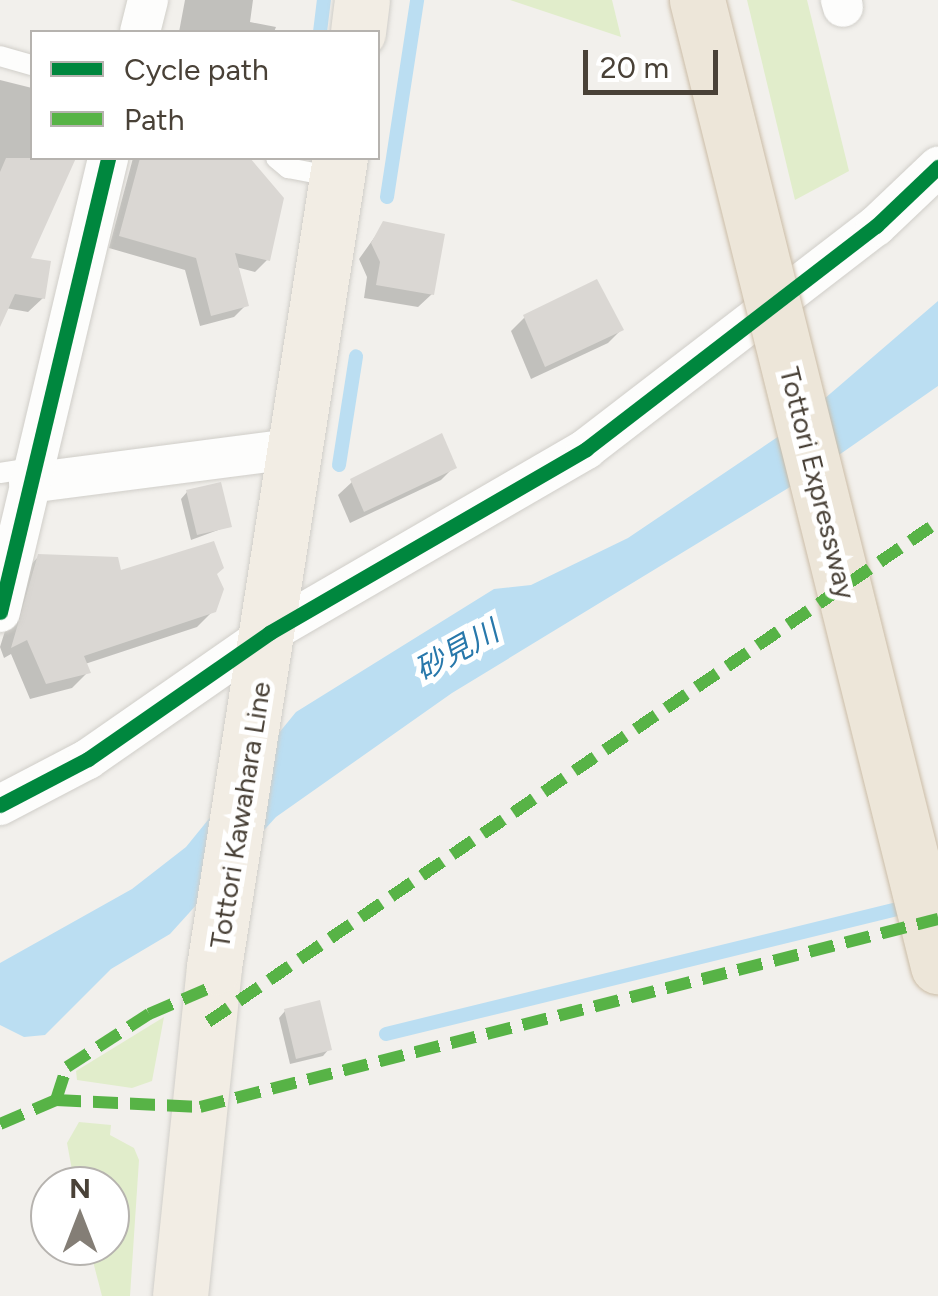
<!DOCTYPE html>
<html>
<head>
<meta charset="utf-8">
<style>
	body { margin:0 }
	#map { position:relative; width:938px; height:1296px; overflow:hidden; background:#f2f0ec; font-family:Figtree,"Noto Sans JP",sans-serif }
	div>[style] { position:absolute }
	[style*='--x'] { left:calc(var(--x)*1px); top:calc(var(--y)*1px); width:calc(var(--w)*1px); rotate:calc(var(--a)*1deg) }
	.green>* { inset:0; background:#e1edcb }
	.water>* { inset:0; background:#bbdef2 }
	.shadow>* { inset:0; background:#0003 }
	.stream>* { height:14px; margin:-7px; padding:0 7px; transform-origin:7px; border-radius:7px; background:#bbdef2 }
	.building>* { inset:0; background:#dad7d3 }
	.roads { filter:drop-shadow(0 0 2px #d0cec9) drop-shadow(0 0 2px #d0cec9) }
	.lane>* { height:20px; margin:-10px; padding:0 10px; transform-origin:10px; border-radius:10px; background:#fdfdfc }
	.street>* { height:40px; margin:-20px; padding:0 20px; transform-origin:20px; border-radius:20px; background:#fdfdfc }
	.primary>* { height:55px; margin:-27.5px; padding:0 27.5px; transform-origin:27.5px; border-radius:27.5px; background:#f2ede4 }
	.bridges { filter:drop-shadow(0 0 2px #cbbca6) drop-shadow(0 0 2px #cbbca6) }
	.highway-bridge>* { height:55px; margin:-27.5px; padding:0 27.5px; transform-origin:27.5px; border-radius:27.5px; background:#ede6d9 }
	.quiet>* { height:12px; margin-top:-6px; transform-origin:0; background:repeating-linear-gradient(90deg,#57b346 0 25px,transparent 0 37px) }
	.cycleway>* { height:15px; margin:-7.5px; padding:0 7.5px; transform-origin:7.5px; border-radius:7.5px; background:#00873e }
	span { translate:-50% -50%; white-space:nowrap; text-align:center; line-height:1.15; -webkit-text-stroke:10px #fff; paint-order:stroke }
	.street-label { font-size:28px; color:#494137 }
	.water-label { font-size:30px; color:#2878ab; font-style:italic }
	.legend { position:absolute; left:30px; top:30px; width:350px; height:130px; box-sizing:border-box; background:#fff; border:2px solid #b6b3af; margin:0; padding:12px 18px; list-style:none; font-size:30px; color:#494137 }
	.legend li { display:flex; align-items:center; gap:20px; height:50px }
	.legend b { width:50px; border:2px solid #b6b3af }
	.north { position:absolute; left:30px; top:1166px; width:100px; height:100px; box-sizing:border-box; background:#fff; border:2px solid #b6b3af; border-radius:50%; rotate:0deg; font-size:28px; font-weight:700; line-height:40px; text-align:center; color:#494137 }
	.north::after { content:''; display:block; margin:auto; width:35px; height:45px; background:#847e76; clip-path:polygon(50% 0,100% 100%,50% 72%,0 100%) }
	.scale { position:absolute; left:583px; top:50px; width:135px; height:45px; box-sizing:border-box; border:5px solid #494137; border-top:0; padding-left:12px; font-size:30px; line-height:35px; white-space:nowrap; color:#494137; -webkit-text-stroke:8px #fff; paint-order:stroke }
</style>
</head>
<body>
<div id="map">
	<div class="green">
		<div style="clip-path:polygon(510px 0,612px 0,621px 37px)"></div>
		<div style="clip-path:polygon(747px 0,807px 0,849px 171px,795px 200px)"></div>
		<div style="clip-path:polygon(164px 1017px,152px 1081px,132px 1088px,77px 1080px,76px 1071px)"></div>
		<div style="clip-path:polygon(79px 1122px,111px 1125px,110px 1135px,134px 1148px,139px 1160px,130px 1296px,102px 1296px,89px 1246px,110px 1246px,110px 1186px,75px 1186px,67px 1143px)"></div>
	</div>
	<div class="water">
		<div style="clip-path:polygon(938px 301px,938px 386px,813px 473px,452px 693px,276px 817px,170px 934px,111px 969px,45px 1035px,24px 1037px,0 1025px,0 963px,132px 889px,186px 847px,296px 712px,494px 589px,531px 585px,628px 538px,788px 430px)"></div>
	</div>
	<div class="shadow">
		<div style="clip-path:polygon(185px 0,253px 0,250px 22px,276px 27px,274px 32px,179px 32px)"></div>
		<div style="clip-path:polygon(0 80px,32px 88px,32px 158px,72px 159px,27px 260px,43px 298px,28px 312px,0 307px)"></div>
		<div style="clip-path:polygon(133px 158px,247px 158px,281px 199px,267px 260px,255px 272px,236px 267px,246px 305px,234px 317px,200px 326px,185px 270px,109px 248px)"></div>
		<div style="clip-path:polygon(384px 224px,432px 294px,418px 307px,364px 298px,367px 277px,359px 259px)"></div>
		<div style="clip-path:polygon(525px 317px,621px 330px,608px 343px,531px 379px,511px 331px)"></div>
		<div style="clip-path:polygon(454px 467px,441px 480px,350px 523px,338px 495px,352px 482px)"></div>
		<div style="clip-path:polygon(187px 492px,229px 526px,191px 540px,181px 499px)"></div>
		<div style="clip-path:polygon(39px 556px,119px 573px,214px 575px,214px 610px,197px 627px,85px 664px,88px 672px,72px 688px,30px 699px,11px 654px,4px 658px,0 647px,23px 573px)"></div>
		<div style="clip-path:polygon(285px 1011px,329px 1049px,323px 1056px,290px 1064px,279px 1018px)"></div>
	</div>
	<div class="stream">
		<div style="--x:320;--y:32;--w:32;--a:-83"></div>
		<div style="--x:387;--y:197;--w:199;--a:-81.3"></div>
		<div style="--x:339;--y:465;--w:110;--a:-81.1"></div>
		<div style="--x:386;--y:1034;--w:539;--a:-13.73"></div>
	</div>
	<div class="building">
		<div style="clip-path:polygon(6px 158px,76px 158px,31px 258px,51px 261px,45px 299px,15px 294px,0 327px,0 172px)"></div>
		<div style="clip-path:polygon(140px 158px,250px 158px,284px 198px,270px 261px,235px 253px,249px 306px,211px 316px,196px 258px,119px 236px)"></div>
		<div style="clip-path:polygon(383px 221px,445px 234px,434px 295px,376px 285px,380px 262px,371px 243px)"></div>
		<div style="clip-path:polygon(597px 279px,624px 330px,545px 367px,523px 315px)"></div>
		<div style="clip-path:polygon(442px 433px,457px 468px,364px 512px,350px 479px)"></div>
		<div style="clip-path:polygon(221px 482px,232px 527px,197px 535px,186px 490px)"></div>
		<div style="clip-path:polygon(214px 541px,224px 568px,217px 574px,224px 589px,216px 612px,84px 656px,91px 673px,46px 684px,27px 640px,11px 648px,38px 554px,118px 557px,121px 570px)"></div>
		<div style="clip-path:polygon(320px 1000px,332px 1050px,296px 1059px,284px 1009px)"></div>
	</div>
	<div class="roads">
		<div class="lane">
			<div style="--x:0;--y:56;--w:33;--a:16"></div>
			<div style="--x:276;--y:158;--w:16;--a:40"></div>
			<div style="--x:288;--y:168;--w:48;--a:10.8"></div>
			<div style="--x:0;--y:473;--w:31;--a:-9"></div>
		</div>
		<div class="street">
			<div style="--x:841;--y:0;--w:7;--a:74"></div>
			<div style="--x:140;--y:32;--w:33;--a:-76"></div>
			<div style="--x:29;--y:483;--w:271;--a:-7.4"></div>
			<div style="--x:0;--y:612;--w:467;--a:-76.6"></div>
			<div style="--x:0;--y:805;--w:99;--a:-27.6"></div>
			<div style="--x:88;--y:759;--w:221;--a:-34.8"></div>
			<div style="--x:269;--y:633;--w:367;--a:-30.1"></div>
			<div style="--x:586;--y:449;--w:366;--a:-37.6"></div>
			<div style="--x:876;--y:226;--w:86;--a:-43.6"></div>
		</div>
		<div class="primary">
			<div style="--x:358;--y:32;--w:32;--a:-83"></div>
			<div style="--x:180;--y:1296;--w:331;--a:-84.1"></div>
			<div style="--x:214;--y:967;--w:819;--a:-81.15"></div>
		</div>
	</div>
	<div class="bridges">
		<div class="highway-bridge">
			<div style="--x:697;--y:0;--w:996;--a:75.99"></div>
		</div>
	</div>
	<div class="quiet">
		<div style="--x:208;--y:1022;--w:885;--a:-34.41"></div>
		<div style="--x:56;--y:1100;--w:35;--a:-72"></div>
		<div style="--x:67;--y:1067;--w:98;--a:-32.9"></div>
		<div style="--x:149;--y:1014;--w:69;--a:-23.2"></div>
		<div style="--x:0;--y:1124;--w:61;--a:-23.2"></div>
		<div style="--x:56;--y:1100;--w:144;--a:2.8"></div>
		<div style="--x:200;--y:1107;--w:762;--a:-14.29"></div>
	</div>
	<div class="cycleway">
		<div style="--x:0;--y:612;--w:467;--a:-76.6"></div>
		<div style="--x:0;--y:805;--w:99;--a:-27.6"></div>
		<div style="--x:88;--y:759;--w:221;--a:-34.8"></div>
		<div style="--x:269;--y:633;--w:367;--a:-30.1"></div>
		<div style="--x:586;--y:449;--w:366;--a:-37.6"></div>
		<div style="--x:876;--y:226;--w:86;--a:-43.6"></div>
	</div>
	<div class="street-label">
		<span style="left:818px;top:483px;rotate:76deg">Tottori Expressway</span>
		<span style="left:240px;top:815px;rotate:-81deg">Tottori Kawahara Line</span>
	</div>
	<div class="water-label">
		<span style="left:457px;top:651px;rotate:-29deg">砂見川</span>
	</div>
	<ul class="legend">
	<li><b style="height:12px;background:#00873e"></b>Cycle path</li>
	<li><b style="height:12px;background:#57b346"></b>Path</li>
	</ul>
	<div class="north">N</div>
	<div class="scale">20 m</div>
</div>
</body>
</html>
